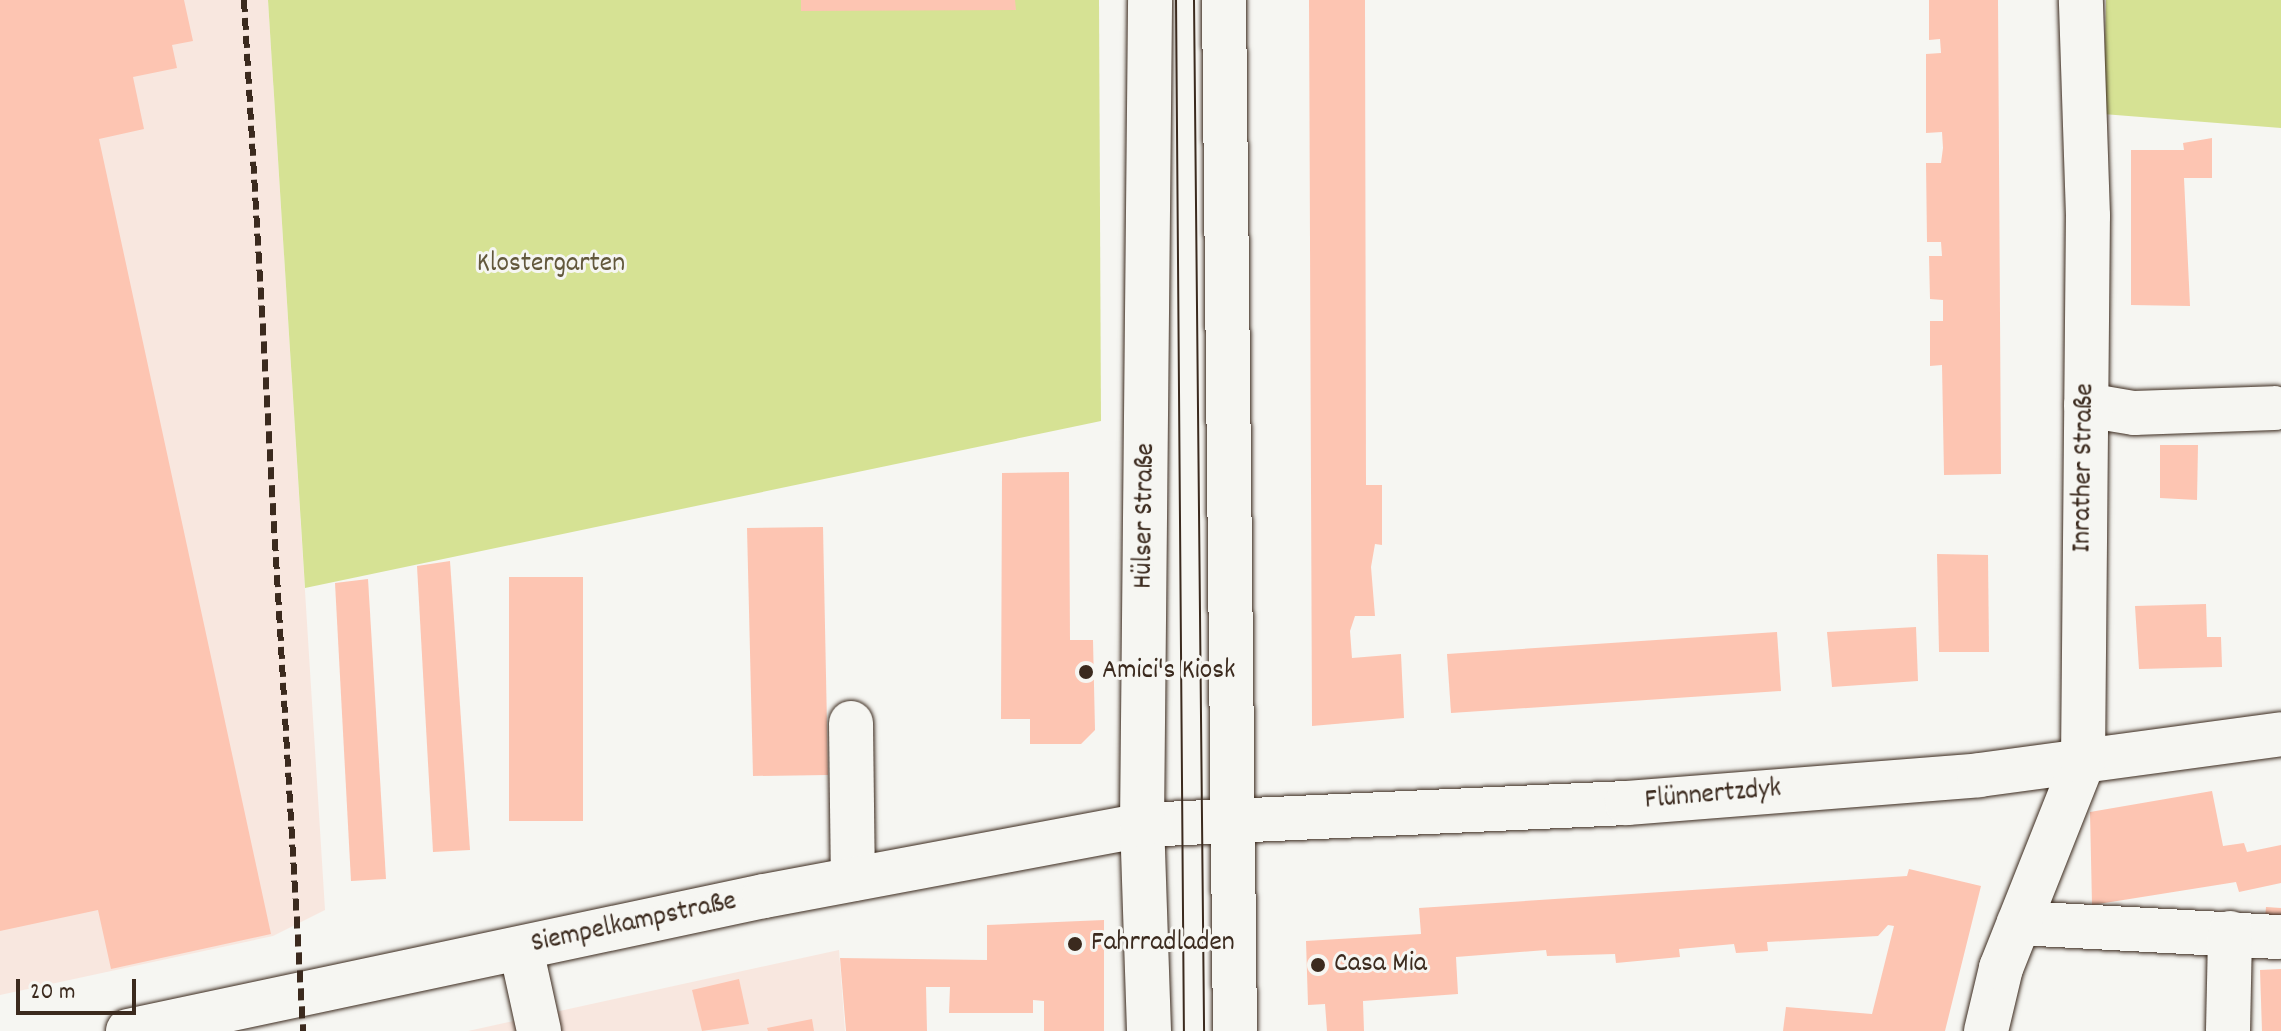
<!DOCTYPE html>
<html>
<head>
<meta charset="utf-8">
<style>
	body { margin:0 }
	#map { position:relative; width:2281px; height:1031px; overflow:hidden; background:#f6f6f2; font-family:Dekko,sans-serif }
	div>[style] { position:absolute }
	[style*='--x'] { left:calc(var(--x)*1px); top:calc(var(--y)*1px); width:calc(var(--w)*1px); rotate:calc(var(--a)*1deg) }
	.built>* { inset:0; background:#f8e7df }
	.green>* { inset:0; background:#d6e294 }
	.building>* { inset:0; background:#fdc5b2 }
	.roads { filter:drop-shadow(0 0 2px #3b2a1e) drop-shadow(0 0 2px #3b2a1e) }
	.minor>* { height:44px; margin:-22px; padding:0 22px; transform-origin:22px; border-radius:22px; background:#f6f6f2 }
	.tram>* { height:2px; margin:-1px; padding:0 1px; transform-origin:1px; border-radius:1px; background:#3b2a1e }
	.rail>* { height:6px; margin-top:-3px; transform-origin:0; background:repeating-linear-gradient(90deg,#3b2a1e 0 12px,transparent 0 18px) }
	.dots>* { width:22px; height:22px; translate:-50% -50%; box-sizing:border-box; border:4px solid #f6f6f2; border-radius:50% }
	span { translate:-50% -50%; white-space:nowrap; text-align:center; line-height:1.15; -webkit-text-stroke:6px #f6f6f2; paint-order:stroke }
	.park-label { font-size:28px; color:#62583c }
	.street-label { font-size:28px; color:#3b2a1e }
	.poi-label { font-size:28px; color:#3b2a1e }
	.left { translate:0 -50%; text-align:left }
	.scale { position:absolute; left:16px; top:979px; width:120px; height:36px; box-sizing:border-box; border:4px solid #3b2a1e; border-top:0; padding-left:10px; font-size:24px; line-height:28px; white-space:nowrap; color:#3b2a1e; -webkit-text-stroke:6px #f6f6f2; paint-order:stroke }
</style>
</head>
<body>
<div id="map">
	<div class="built">
		<div style="clip-path:polygon(0 0,268px 0,325px 910px,273px 936px,0 995px)"></div>
		<div style="clip-path:polygon(839px 950px,845px 1031px,468px 1031px)"></div>
	</div>
	<div class="green">
		<div style="clip-path:polygon(268px 0,1099px 0,1101px 421px,305px 588px)"></div>
		<div style="clip-path:polygon(2106px 0,2281px 0,2281px 128px,2103px 114px)"></div>
	</div>
	<div class="building">
		<div style="clip-path:polygon(0 0,184px 0,193px 41px,172px 45px,177px 68px,133px 77px,144px 129px,99px 139px,271px 934px,111px 969px,98px 910px,0 931px)"></div>
		<div style="clip-path:polygon(801px 0,1015px 0,1016px 10px,801px 11px)"></div>
		<div style="clip-path:polygon(1309px 0,1365px 0,1366px 485px,1382px 485px,1382px 545px,1375px 544px,1371px 567px,1375px 616px,1355px 616px,1350px 631px,1352px 658px,1401px 654px,1404px 718px,1312px 726px)"></div>
		<div style="clip-path:polygon(1929px 0,1998px 0,2001px 474px,1944px 475px,1942px 365px,1930px 366px,1930px 321px,1943px 321px,1943px 300px,1930px 299px,1929px 256px,1942px 256px,1941px 242px,1927px 242px,1926px 163px,1941px 163px,1943px 148px,1942px 132px,1926px 133px,1926px 54px,1941px 53px,1940px 39px,1929px 40px)"></div>
		<div style="clip-path:polygon(2212px 138px,2212px 178px,2184px 178px,2190px 306px,2131px 305px,2131px 150px,2184px 150px,2183px 143px)"></div>
		<div style="clip-path:polygon(2160px 445px,2198px 445px,2197px 500px,2160px 498px)"></div>
		<div style="clip-path:polygon(1069px 472px,1070px 640px,1093px 640px,1095px 730px,1081px 744px,1030px 744px,1030px 719px,1001px 719px,1002px 473px)"></div>
		<div style="clip-path:polygon(823px 527px,828px 775px,753px 776px,747px 528px)"></div>
		<div style="clip-path:polygon(1937px 554px,1988px 555px,1989px 652px,1939px 652px)"></div>
		<div style="clip-path:polygon(450px 561px,470px 850px,433px 852px,417px 566px)"></div>
		<div style="clip-path:polygon(509px 577px,583px 577px,583px 821px,509px 821px)"></div>
		<div style="clip-path:polygon(368px 579px,386px 879px,351px 881px,335px 583px)"></div>
		<div style="clip-path:polygon(2206px 604px,2207px 637px,2221px 637px,2222px 667px,2139px 669px,2135px 606px)"></div>
		<div style="clip-path:polygon(1916px 627px,1918px 681px,1832px 687px,1827px 632px)"></div>
		<div style="clip-path:polygon(1777px 632px,1781px 691px,1451px 713px,1447px 654px)"></div>
		<div style="clip-path:polygon(2212px 791px,2223px 846px,2244px 843px,2247px 852px,2281px 845px,2281px 883px,2239px 892px,2236px 882px,2092px 905px,2090px 812px)"></div>
		<div style="clip-path:polygon(1909px 869px,1981px 886px,1945px 1031px,1783px 1031px,1786px 1007px,1872px 1014px,1894px 926px,1888px 925px,1878px 936px,1767px 942px,1768px 951px,1736px 953px,1734px 944px,1679px 949px,1680px 957px,1616px 963px,1615px 954px,1547px 956px,1546px 950px,1456px 957px,1458px 994px,1363px 1001px,1364px 1031px,1327px 1031px,1325px 1004px,1308px 1005px,1306px 941px,1421px 934px,1419px 908px,1907px 876px)"></div>
		<div style="clip-path:polygon(2266px 907px,2281px 908px,2281px 919px,2265px 918px)"></div>
		<div style="clip-path:polygon(1104px 920px,1104px 1031px,1044px 1031px,1044px 1001px,1033px 1000px,1033px 1013px,949px 1013px,950px 987px,926px 987px,927px 1031px,846px 1031px,840px 958px,987px 960px,987px 925px)"></div>
		<div style="clip-path:polygon(2281px 969px,2281px 1031px,2262px 1031px,2260px 970px)"></div>
		<div style="clip-path:polygon(739px 979px,749px 1024px,702px 1031px,692px 990px)"></div>
		<div style="clip-path:polygon(812px 1019px,814px 1031px,768px 1031px,767px 1028px)"></div>
	</div>
	<div class="roads">
		<div class="minor">
			<div style="--x:1224;--y:0;--w:1031;--a:89.39"></div>
			<div style="--x:2086;--y:405;--w:49;--a:9.5"></div>
			<div style="--x:2134;--y:413;--w:140;--a:-2"></div>
			<div style="--x:851;--y:723;--w:156;--a:89.3"></div>
			<div style="--x:2019;--y:923;--w:262;--a:3.1"></div>
			<div style="--x:521;--y:949;--w:84;--a:77.6"></div>
			<div style="--x:128;--y:1031;--w:650;--a:-11.98"></div>
			<div style="--x:764;--y:896;--w:385;--a:-10.6"></div>
			<div style="--x:1142;--y:825;--w:485;--a:-2.6"></div>
			<div style="--x:1627;--y:803;--w:353;--a:-4.5"></div>
			<div style="--x:1979;--y:775;--w:305;--a:-7.7"></div>
			<div style="--x:1149;--y:1031;--w:206;--a:-91.9"></div>
			<div style="--x:1142;--y:825;--w:825;--a:-89.44"></div>
			<div style="--x:1986;--y:1031;--w:65;--a:-76.6"></div>
			<div style="--x:2001;--y:968;--w:222;--a:-68.3"></div>
			<div style="--x:2083;--y:762;--w:546;--a:-89.48"></div>
			<div style="--x:2088;--y:216;--w:216;--a:-91.9"></div>
			<div style="--x:2228;--y:1031;--w:98;--a:-88.8"></div>
		</div>
	</div>
	<div class="tram">
		<div style="--x:1176;--y:0;--w:1031;--a:89.56"></div>
		<div style="--x:1194;--y:0;--w:1031;--a:89.44"></div>
	</div>
	<div class="rail">
		<div style="--x:244;--y:0;--w:1033;--a:86.72"></div>
	</div>
	<div class="dots">
		<div style="left:1086px;top:672px;background:#3b2a1e"></div>
		<div style="left:1075px;top:944px;background:#3b2a1e"></div>
		<div style="left:1318px;top:965px;background:#3b2a1e"></div>
	</div>
	<div class="park-label">
		<span style="left:551px;top:265px">Klostergarten</span>
	</div>
	<div class="street-label">
		<span style="left:2085px;top:468px;rotate:-89deg">Inrather Straße</span>
		<span style="left:1146px;top:516px;rotate:-89deg">Hülser Straße</span>
		<span style="left:1713px;top:796px;rotate:-5deg">Flünnertzdyk</span>
		<span style="left:634px;top:924px;rotate:-12deg">Siempelkampstraße</span>
	</div>
	<div class="poi-label">
		<span class="left" style="left:1102px;top:672px">Amici's Kiosk</span>
		<span class="left" style="left:1091px;top:944px">Fahrradladen</span>
		<span class="left" style="left:1334px;top:965px">Casa Mia</span>
	</div>
	<div class="scale">20 m</div>
</div>
</body>
</html>
